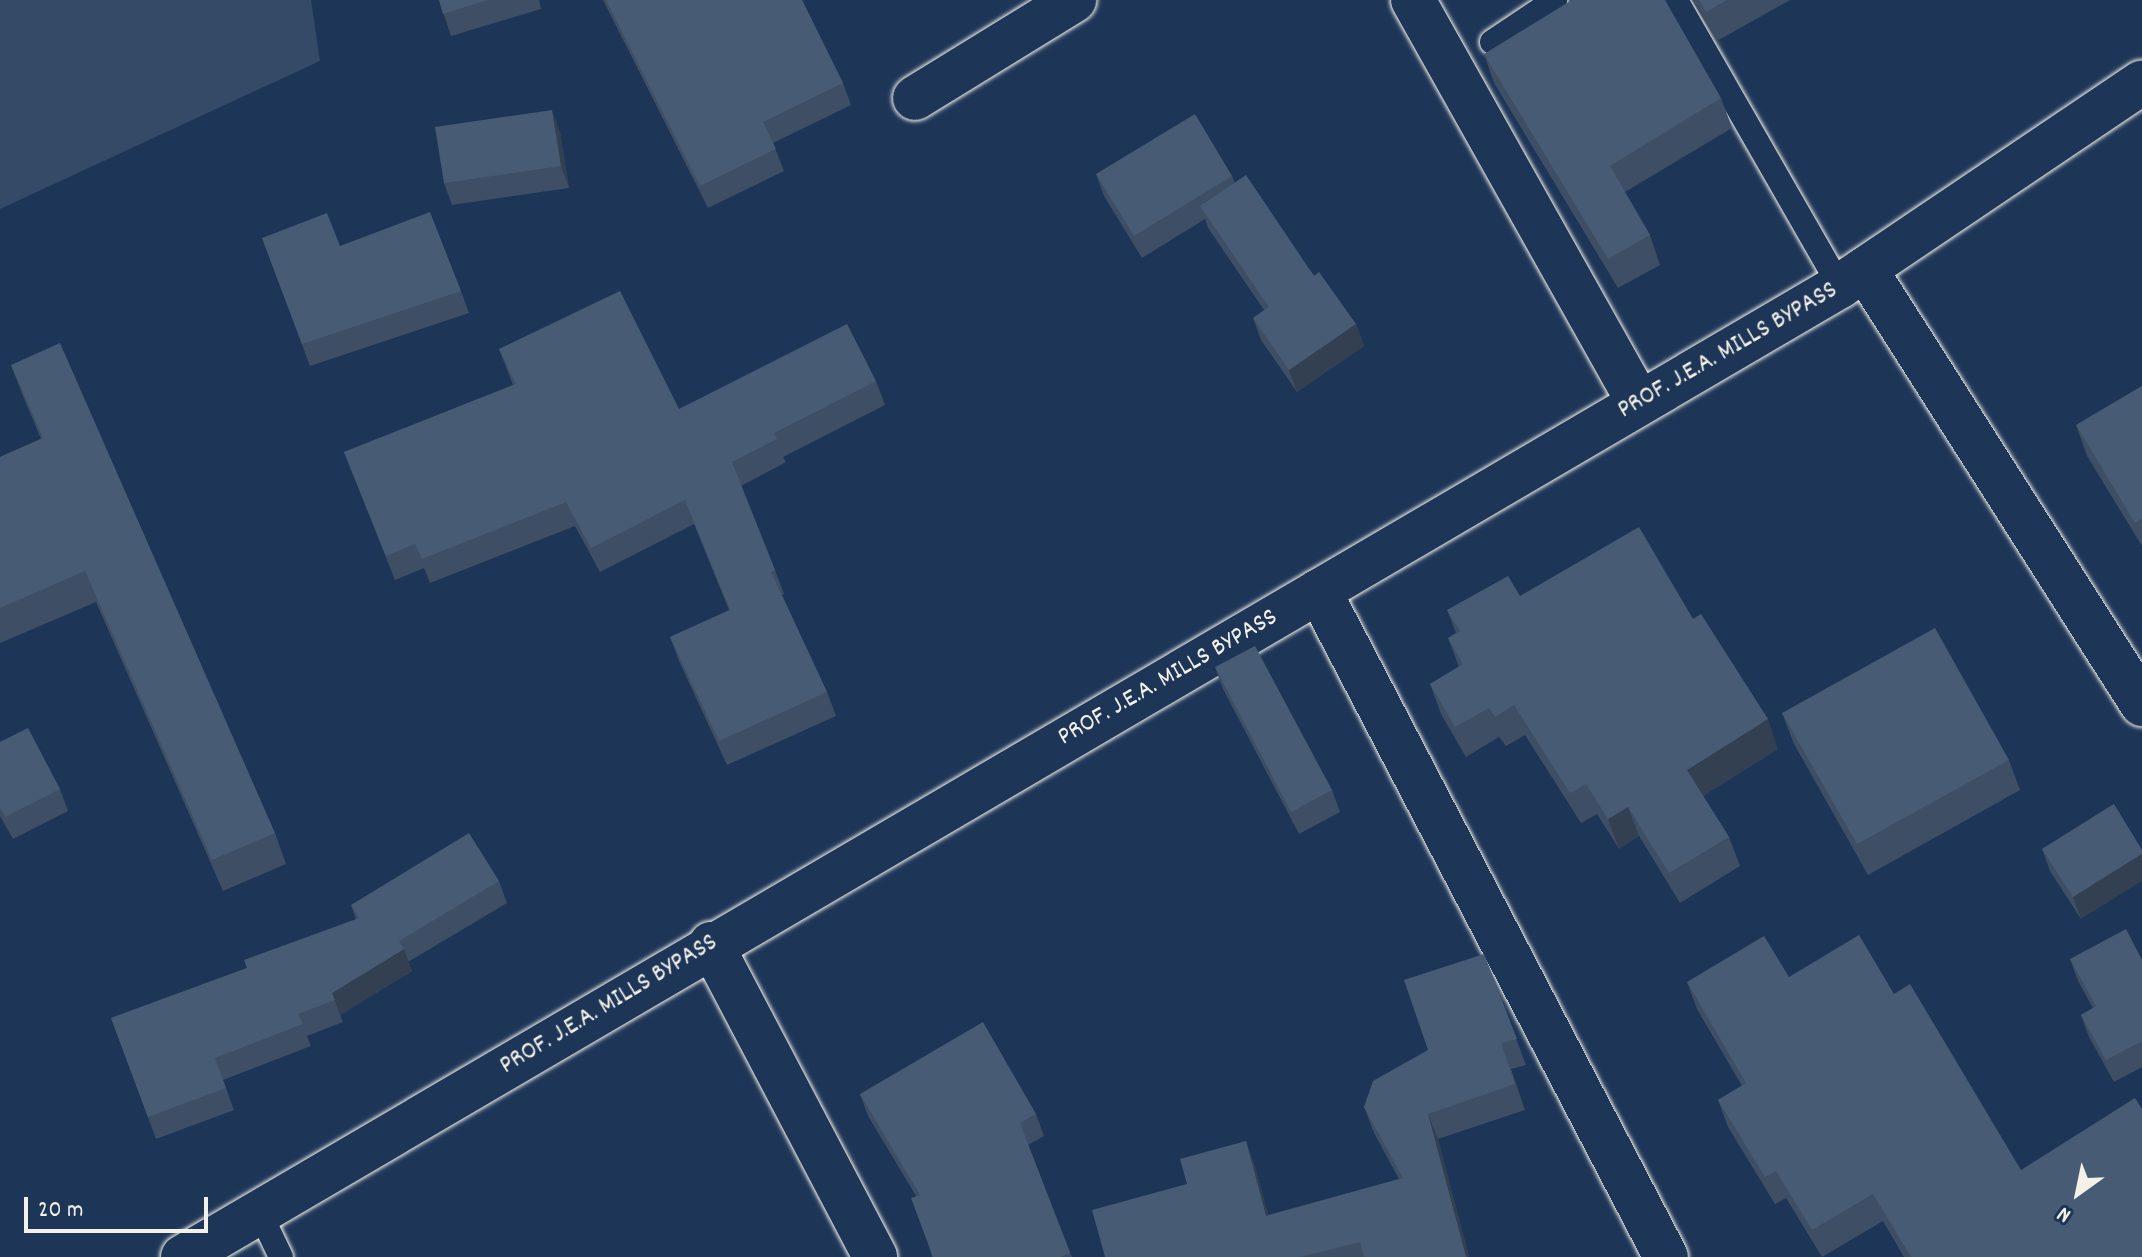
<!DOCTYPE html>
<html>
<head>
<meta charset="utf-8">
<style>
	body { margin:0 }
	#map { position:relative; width:2142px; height:1257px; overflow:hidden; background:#1d3557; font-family:Dekko,sans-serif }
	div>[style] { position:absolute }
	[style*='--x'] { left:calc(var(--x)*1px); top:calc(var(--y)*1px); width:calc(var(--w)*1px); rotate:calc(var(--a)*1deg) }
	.green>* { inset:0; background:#354a67 }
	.roads { filter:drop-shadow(0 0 2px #f4f1e8) drop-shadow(0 0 2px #f4f1e8) }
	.service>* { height:24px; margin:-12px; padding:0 12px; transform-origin:12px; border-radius:12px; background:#1d3557 }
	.minor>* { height:44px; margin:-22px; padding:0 22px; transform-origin:22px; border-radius:22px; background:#1d3557 }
	.tertiary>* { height:44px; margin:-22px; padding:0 22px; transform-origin:22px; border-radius:22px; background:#1d3557 }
	.wall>* { inset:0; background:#3e4e64 }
	.shaded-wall>* { inset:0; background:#324051 }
	.building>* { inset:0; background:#485b74 }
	span { translate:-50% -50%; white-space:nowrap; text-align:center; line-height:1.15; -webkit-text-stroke:6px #1d3557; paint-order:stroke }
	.street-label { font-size:26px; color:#f4f1e8 }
	.north { position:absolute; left:2038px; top:1153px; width:80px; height:80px; -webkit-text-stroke:6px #1d3557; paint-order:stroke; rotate:213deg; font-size:22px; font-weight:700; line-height:32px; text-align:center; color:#f4f1e8 }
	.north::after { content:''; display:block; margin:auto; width:28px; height:36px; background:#f4f1e8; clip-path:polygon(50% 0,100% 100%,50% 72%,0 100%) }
	.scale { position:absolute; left:24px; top:1197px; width:184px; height:36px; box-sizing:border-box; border:4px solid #f4f1e8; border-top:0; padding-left:10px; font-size:24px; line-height:28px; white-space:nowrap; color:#f4f1e8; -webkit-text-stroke:6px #1d3557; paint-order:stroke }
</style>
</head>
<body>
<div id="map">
	<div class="green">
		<div style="clip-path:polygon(0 0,311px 0,320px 61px,0 209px)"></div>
	</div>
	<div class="roads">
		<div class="service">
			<div style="--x:1676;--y:0;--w:330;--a:60.2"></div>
			<div style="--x:1492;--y:42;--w:76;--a:-33.7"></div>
			<div style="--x:260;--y:1213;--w:49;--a:64.5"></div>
		</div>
		<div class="minor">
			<div style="--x:1413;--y:0;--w:462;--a:60.7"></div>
			<div style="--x:915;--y:98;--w:187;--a:-31.6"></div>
			<div style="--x:1865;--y:269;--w:516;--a:57.51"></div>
			<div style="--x:1319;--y:591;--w:751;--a:62.48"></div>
			<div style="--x:711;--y:944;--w:353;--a:62.3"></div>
		</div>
		<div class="tertiary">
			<div style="--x:183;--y:1257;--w:1921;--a:-30.37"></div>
			<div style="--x:1840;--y:286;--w:364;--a:-34"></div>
		</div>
	</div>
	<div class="wall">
		<div style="clip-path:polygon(439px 0,539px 0,541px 9px,451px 36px)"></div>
		<div style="clip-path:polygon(603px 0,802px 0,843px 83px,851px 105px,773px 143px,784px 171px,708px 208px)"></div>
		<div style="clip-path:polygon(1692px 0,1790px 0,1717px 41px)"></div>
		<div style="clip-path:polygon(1484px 54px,1721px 98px,1732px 128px,1625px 192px,1650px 235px,1660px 265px,1618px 288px,1494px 83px)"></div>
		<div style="clip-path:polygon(560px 132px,569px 188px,452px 205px,444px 183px)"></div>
		<div style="clip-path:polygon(1096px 174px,1232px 176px,1235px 183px,1356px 324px,1364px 346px,1297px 392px,1261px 340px,1253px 318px,1264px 310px,1208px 228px,1205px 219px,1142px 258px,1104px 196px)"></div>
		<div style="clip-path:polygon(262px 238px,340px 246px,461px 291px,469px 313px,310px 366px)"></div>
		<div style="clip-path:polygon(499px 349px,679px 409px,876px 381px,885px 405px,783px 457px,786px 462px,741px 486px,775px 570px,784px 594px,782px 595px,827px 692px,836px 716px,727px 765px,679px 661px,670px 637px,729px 610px,694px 524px,600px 572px,575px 526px,430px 583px,424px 568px,395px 580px,344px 452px,513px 385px)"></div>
		<div style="clip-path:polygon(11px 365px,275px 833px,286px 864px,223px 891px,96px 602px,0 643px,0 457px,41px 439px,23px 396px)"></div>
		<div style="clip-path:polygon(2142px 386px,2142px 546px,2087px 456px,2076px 425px)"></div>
		<div style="clip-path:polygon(1520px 596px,1693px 619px,1778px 749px,1703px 796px,1729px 837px,1740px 866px,1680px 903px,1639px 836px,1619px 849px,1597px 814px,1581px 823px,1525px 735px,1506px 746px,1499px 737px,1466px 757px,1441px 714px,1430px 684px,1459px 667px,1448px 638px,1456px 633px,1447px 610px)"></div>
		<div style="clip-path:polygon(1215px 667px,1332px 790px,1340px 812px,1299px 834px,1223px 689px)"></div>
		<div style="clip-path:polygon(1782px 713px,2009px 760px,2020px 790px,1868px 875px,1794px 744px)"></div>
		<div style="clip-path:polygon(0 742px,60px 789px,68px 811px,13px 839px,0 816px)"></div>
		<div style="clip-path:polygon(2114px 804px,2081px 919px,2050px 871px,2042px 849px)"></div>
		<div style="clip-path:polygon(499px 881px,507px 903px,408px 962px,412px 971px,340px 1015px,343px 1022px,307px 1036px,311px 1046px,223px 1080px,234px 1110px,156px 1139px,111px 1018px,247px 968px,356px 920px,351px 905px)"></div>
		<div style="clip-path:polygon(1484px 954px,1526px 1065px,1511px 1069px,1525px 1110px,1438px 1139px,1469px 1257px,1105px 1257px,1187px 1184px,1246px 1141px,1255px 1167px,1268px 1215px,1399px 1179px,1374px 1133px,1364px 1107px,1428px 1050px)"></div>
		<div style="clip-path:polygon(2070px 959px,2142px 960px,2142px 1067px,2114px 1082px,2089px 1037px,2081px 1015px,2093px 1008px,2078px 981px)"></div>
		<div style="clip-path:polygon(1789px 977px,1894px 994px,2021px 1170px,2142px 1257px,1904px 1257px,1883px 1221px,1822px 1257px,1786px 1198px,1775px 1204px,1728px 1127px,1718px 1100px,1742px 1086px,1697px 1009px,1687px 982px)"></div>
		<div style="clip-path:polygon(860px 1094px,1036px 1114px,1044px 1136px,1028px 1145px,1072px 1257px,932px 1257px,916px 1196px,868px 1116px)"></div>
	</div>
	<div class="shaded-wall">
		<div style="clip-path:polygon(552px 110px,560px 132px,569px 188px,561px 166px)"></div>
		<div style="clip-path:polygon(1356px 324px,1364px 346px,1297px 392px,1289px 370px)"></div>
		<div style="clip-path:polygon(1768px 719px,1778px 749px,1698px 799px,1687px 770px)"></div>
		<div style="clip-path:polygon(1628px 807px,1639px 836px,1619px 849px,1608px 819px)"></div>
		<div style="clip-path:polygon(2142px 854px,2142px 881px,2081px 919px,2073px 897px)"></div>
		<div style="clip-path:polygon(404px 949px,412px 971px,340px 1015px,332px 993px)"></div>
		<div style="clip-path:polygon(1428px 1114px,1438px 1139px,1469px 1257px,1466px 1257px)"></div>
		<div style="clip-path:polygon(1246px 1141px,1255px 1167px,1276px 1242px,1266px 1216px)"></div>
	</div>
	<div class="building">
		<div style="clip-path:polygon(439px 0,488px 0,443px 14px)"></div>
		<div style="clip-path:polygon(606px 0,802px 0,843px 83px,763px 122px,776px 149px,700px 186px)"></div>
		<div style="clip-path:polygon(1572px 0,1665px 0,1721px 98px,1610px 166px,1650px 235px,1608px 259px,1484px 54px)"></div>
		<div style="clip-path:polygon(1699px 0,1727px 0,1706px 12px)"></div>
		<div style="clip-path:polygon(552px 110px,561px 166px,444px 183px,435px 127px)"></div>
		<div style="clip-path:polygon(1195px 114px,1232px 176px,1134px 236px,1096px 174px)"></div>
		<div style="clip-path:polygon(1246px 175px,1314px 276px,1319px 272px,1356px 324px,1289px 370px,1253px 318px,1269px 307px,1200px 206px)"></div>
		<div style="clip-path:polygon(430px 212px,461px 291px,302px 344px,262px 238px,327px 213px,340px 246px)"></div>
		<div style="clip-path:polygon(620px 291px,679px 409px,847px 324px,876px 381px,774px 433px,777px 439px,732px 462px,775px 570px,771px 572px,827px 692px,719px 741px,670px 637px,730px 610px,685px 500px,591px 548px,566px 502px,422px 559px,415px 544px,386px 556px,344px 452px,516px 384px,499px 349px)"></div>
		<div style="clip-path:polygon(60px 343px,275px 833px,212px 860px,85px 571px,0 608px,0 457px,43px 438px,11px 365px)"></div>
		<div style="clip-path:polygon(2142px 386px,2142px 519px,2135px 523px,2076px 425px)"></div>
		<div style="clip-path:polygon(1639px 527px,1693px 619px,1701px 614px,1768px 719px,1687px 770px,1729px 837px,1669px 873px,1628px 807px,1608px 819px,1586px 784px,1570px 793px,1514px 705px,1495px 717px,1489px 708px,1455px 727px,1430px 684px,1463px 664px,1448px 638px,1460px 631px,1447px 610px,1508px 576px,1520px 596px)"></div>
		<div style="clip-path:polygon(1935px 628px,2009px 760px,1857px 844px,1782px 713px)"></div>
		<div style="clip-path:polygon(1255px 646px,1332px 790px,1291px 812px,1215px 667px)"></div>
		<div style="clip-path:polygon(28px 728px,60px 789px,5px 817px,0 808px,0 742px)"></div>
		<div style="clip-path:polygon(2114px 804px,2142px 850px,2142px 854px,2073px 897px,2042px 849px)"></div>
		<div style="clip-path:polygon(469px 833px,499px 881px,399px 941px,404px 949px,332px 993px,335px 1000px,298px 1014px,303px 1024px,215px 1058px,226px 1088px,148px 1117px,111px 1018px,247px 968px,244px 960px,359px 918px,351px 905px)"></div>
		<div style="clip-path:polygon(2126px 929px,2142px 960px,2142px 1041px,2106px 1060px,2081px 1015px,2096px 1006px,2070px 959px)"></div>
		<div style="clip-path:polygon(1859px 935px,1894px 994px,1910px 984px,2021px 1170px,2135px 1098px,2142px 1109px,2142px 1257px,1911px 1257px,1873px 1194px,1812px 1230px,1776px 1171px,1765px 1177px,1718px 1100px,1746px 1083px,1687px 982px,1764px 936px,1789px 977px)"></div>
		<div style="clip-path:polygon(1484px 954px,1517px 1039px,1501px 1043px,1515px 1084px,1428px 1114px,1466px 1257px,1364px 1257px,1360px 1242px,1300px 1257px,1105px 1257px,1092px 1210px,1187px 1184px,1180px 1159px,1246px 1141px,1266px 1216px,1403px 1178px,1364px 1107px,1373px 1081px,1428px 1050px,1404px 980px)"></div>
		<div style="clip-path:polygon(983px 1022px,1036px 1114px,1020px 1123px,1070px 1253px,1060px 1257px,933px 1257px,911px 1198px,920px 1195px,860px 1094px)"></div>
	</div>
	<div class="street-label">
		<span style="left:1728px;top:351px;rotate:-30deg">PROF. J.E.A. MILLS BYPASS</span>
		<span style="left:1168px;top:678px;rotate:-30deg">PROF. J.E.A. MILLS BYPASS</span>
		<span style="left:609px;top:1005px;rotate:-31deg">PROF. J.E.A. MILLS BYPASS</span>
	</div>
	<div class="north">N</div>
	<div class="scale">20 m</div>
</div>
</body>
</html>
